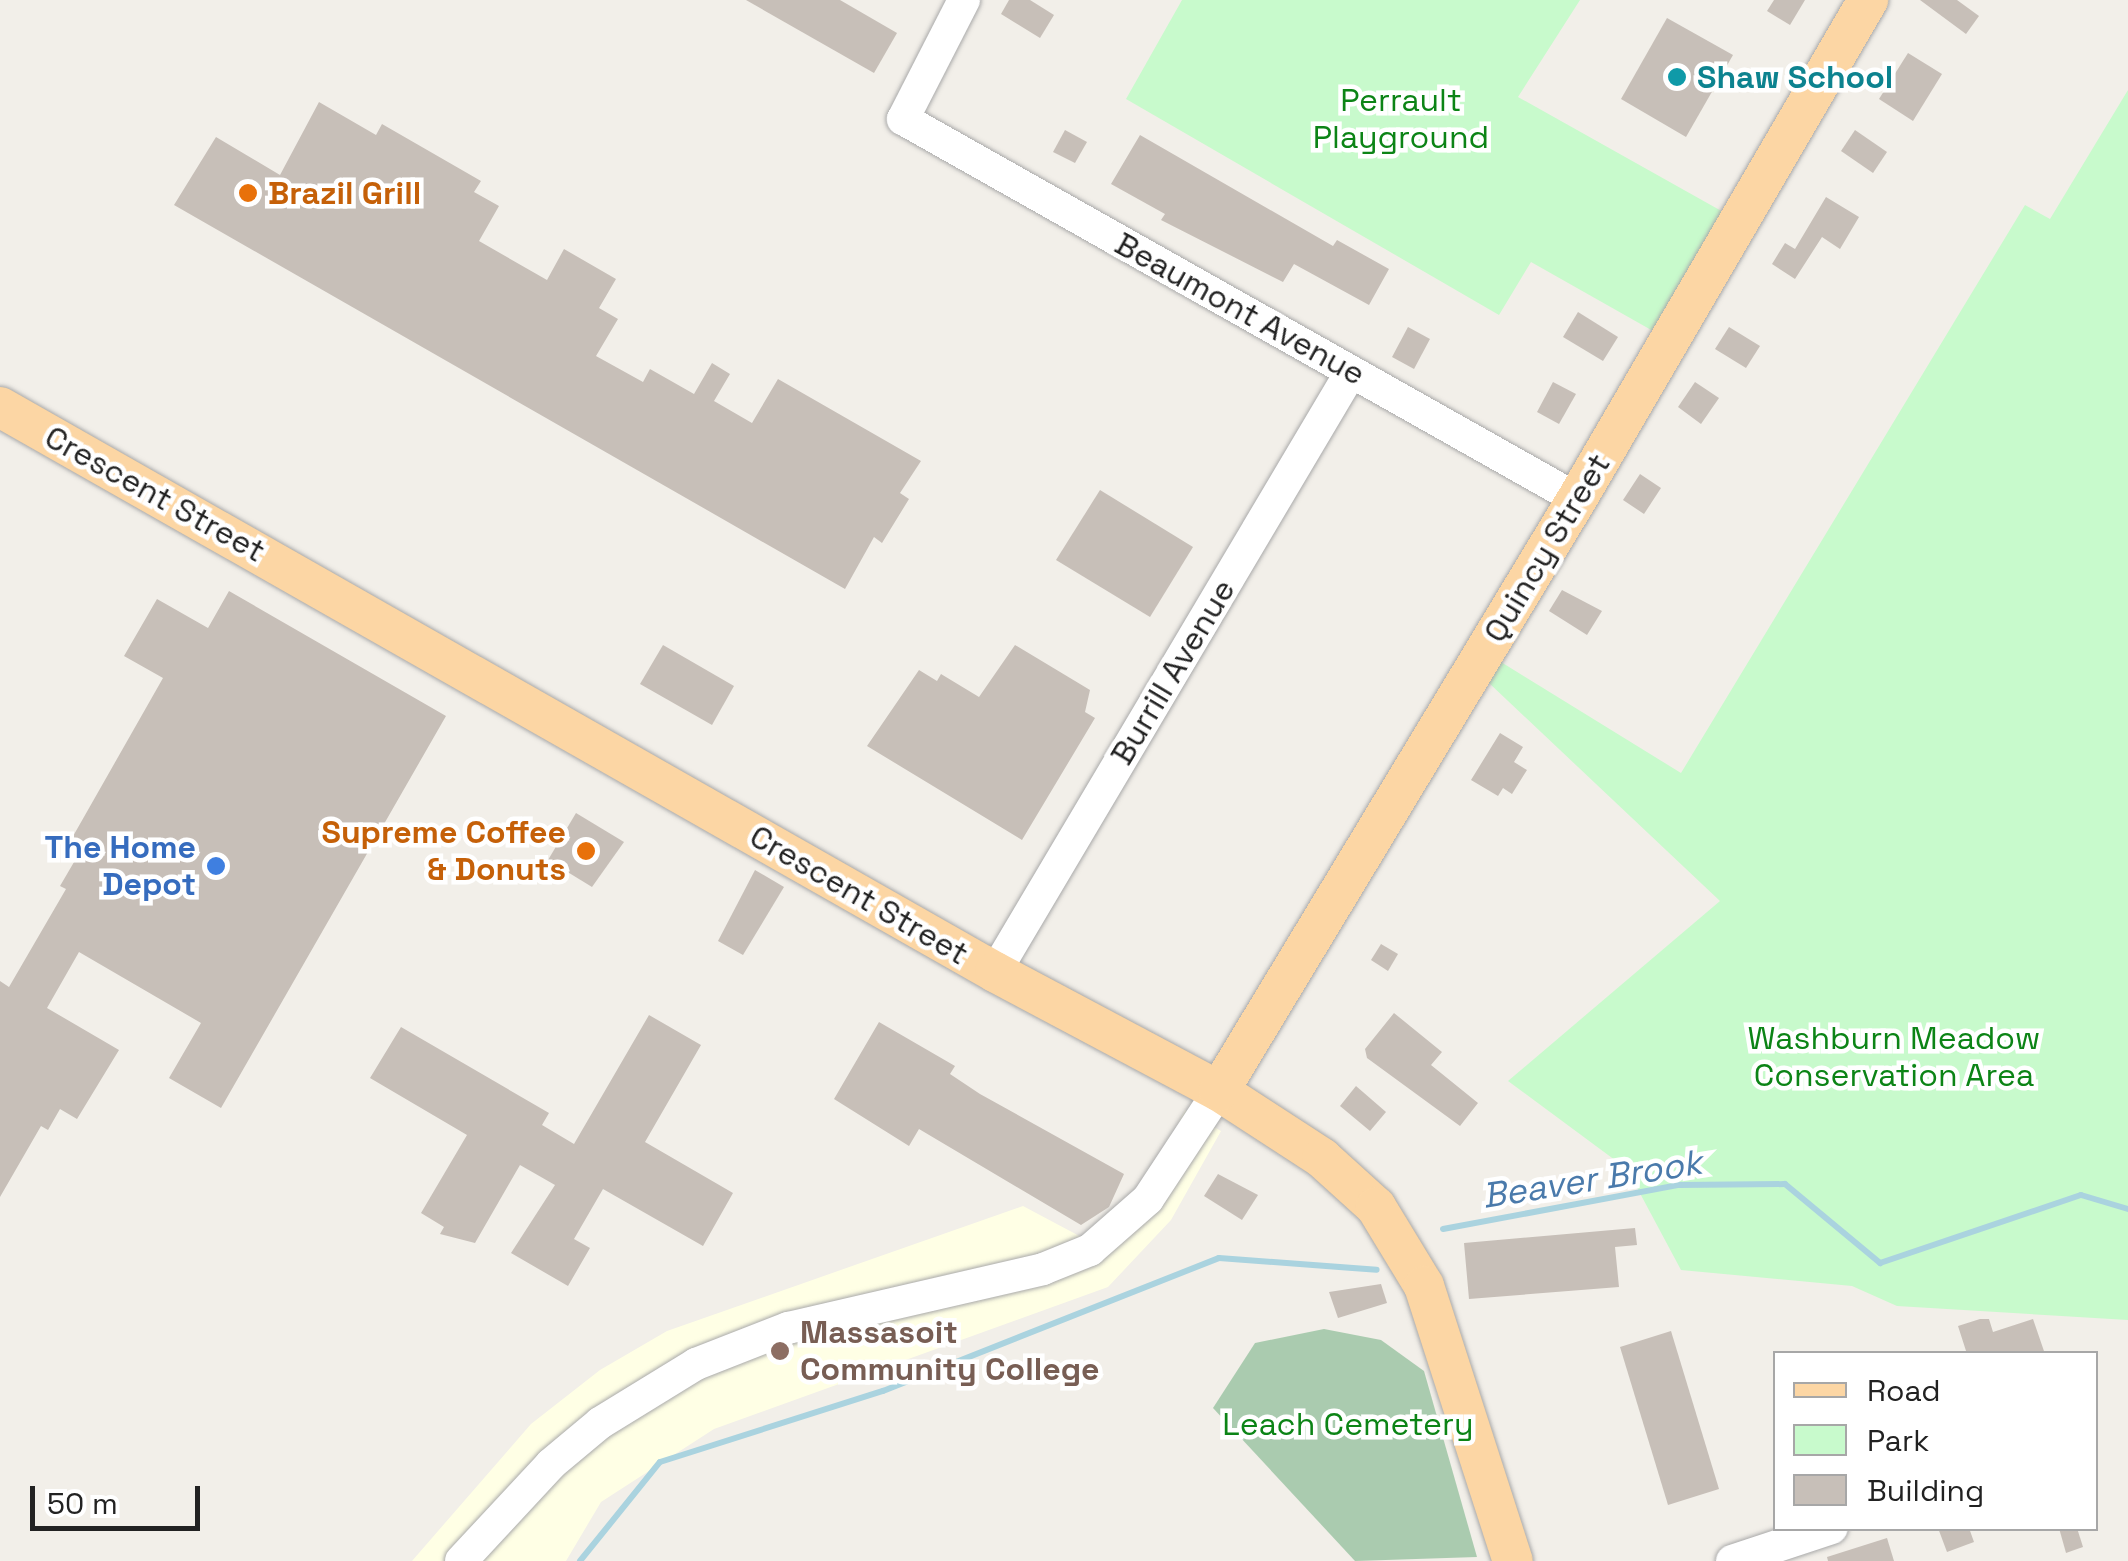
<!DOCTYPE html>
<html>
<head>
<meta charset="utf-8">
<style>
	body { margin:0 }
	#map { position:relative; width:2128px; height:1561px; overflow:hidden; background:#f2efe9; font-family:"Space Grotesk",sans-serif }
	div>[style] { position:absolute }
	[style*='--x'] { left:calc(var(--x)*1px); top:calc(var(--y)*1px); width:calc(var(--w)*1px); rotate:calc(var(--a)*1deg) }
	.education>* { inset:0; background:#ffffe5 }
	.cemetery>* { inset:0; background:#aacbaf }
	.park>* { inset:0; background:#c8facc }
	.stream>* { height:6px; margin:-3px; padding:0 3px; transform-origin:3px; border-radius:3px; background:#aad3df }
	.building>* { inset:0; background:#c7bfb8 }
	.roads { filter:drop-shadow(0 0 2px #a9a9a9) drop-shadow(0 0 2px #a9a9a9) }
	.minor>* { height:32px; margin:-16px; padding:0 16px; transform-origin:16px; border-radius:16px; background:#fff }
	.major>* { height:40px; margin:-20px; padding:0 20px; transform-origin:20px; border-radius:20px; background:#fcd6a4 }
	.dots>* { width:28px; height:28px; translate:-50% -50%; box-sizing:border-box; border:5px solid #fff; border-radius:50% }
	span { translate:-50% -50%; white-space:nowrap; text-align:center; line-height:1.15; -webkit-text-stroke:9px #fff; paint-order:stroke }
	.culture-label { font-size:32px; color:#0d838f; font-weight:700 }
	.left { translate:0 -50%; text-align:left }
	.park-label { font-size:32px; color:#0c8416 }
	.food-label { font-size:32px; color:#c56008; font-weight:700 }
	.right { translate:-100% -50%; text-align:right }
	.street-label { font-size:32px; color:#222 }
	.shop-label { font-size:32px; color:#366cbe; font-weight:700 }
	.education-label { font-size:32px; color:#785e54; font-weight:700 }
	.water-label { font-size:35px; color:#4a7aab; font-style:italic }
	.legend { position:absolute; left:1773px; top:1351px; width:325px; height:180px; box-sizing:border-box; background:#fff; border:2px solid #a7a7a7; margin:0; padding:12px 18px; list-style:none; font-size:30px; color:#222 }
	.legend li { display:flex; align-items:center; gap:20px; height:50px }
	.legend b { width:50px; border:2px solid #a7a7a7 }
	.scale { position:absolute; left:30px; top:1486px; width:170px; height:45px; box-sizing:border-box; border:5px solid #222; border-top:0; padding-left:12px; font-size:30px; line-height:35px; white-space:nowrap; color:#222; -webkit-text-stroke:8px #fff; paint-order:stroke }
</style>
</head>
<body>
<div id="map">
	<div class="education">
		<div style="clip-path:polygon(1185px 1110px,1221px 1131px,1171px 1220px,1108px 1287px,714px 1429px,601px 1502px,566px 1561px,412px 1561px,531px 1424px,600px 1370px,667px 1331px,1023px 1206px,1085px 1239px,1108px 1226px,1155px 1167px)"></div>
	</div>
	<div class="cemetery">
		<div style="clip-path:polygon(1324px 1329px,1381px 1340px,1424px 1371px,1477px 1557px,1355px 1561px,1213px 1408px,1255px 1343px)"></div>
	</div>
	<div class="park">
		<div style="clip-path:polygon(1182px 0,1580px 0,1518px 97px,1725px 213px,1653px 331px,1531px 262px,1499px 315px,1126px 99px)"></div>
		<div style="clip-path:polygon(2128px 90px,2128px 1320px,1897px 1306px,1852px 1286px,1681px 1270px,1627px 1169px,1508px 1081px,1720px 901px,1489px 683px,1501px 662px,1681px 773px,2025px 205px,2050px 219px)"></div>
	</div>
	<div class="stream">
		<div style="--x:1443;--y:1229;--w:240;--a:-10.6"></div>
		<div style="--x:1679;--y:1185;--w:106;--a:-0.5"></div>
		<div style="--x:1785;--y:1184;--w:124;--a:39.7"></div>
		<div style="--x:1880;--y:1263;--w:212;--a:-18.7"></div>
		<div style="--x:2081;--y:1195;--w:49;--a:16.6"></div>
		<div style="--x:580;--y:1561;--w:127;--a:-51.1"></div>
		<div style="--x:660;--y:1462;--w:234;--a:-17.7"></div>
		<div style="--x:883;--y:1391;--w:361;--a:-21.6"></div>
		<div style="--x:1219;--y:1258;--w:158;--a:4.3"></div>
	</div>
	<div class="building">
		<div style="clip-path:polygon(746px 0,840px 0,897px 33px,874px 73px)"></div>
		<div style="clip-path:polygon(1009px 0,1030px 0,1054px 15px,1040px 38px,1001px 14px)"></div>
		<div style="clip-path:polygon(1774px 0,1805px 0,1790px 25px,1767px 11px)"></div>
		<div style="clip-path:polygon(1920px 0,1957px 0,1979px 16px,1966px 34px)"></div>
		<div style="clip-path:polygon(1667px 18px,1733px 55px,1686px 137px,1621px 99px)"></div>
		<div style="clip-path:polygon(1908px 53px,1942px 74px,1913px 121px,1879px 99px)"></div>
		<div style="clip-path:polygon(319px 102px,376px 135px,382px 124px,481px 181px,474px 192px,499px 206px,479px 241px,547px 280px,564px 249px,616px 279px,599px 308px,618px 319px,596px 356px,643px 382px,650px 369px,694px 394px,712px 363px,730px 374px,714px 401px,752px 423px,778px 379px,921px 461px,900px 493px,909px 499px,882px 543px,874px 537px,845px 589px,174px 205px,216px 137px,280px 175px)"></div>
		<div style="clip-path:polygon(1065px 130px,1087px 142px,1075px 163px,1053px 152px)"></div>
		<div style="clip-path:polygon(1855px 130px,1887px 152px,1873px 173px,1841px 151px)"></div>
		<div style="clip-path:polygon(1140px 135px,1333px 246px,1337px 240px,1389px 269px,1369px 305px,1294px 264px,1283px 282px,1161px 220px,1165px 214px,1111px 184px)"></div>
		<div style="clip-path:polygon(1826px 197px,1859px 217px,1840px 249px,1822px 237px,1795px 279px,1772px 264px,1785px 243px,1795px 249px)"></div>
		<div style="clip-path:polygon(1578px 312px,1618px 337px,1603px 361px,1563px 337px)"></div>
		<div style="clip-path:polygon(1408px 327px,1430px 339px,1414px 369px,1392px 357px)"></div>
		<div style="clip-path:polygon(1729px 327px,1760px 346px,1746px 368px,1715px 349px)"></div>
		<div style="clip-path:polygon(1553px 382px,1576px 394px,1559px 424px,1537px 412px)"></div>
		<div style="clip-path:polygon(1695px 382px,1719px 398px,1701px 424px,1678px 407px)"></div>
		<div style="clip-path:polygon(1640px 474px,1661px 488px,1644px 514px,1623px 500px)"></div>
		<div style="clip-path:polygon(1100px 490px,1193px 547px,1150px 617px,1056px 560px)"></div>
		<div style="clip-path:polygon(1562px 590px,1602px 611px,1587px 635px,1549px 611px)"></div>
		<div style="clip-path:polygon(229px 591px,446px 716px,221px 1108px,169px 1078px,201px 1023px,79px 952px,47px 1008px,119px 1050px,77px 1119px,60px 1109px,48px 1130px,41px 1126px,0 1197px,0 981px,9px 987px,66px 889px,60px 886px,84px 845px,72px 838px,163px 678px,124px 656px,157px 599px,208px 628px)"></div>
		<div style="clip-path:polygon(663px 645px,734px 686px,712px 725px,640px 684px)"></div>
		<div style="clip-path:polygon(1015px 645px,1090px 690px,1085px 712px,1095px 718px,1022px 840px,867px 746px,919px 670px,937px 681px,941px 674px,979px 697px)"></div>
		<div style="clip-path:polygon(1500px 733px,1523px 747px,1514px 762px,1527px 770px,1512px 794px,1503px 788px,1498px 796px,1471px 780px)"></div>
		<div style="clip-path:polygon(576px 813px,624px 842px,592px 887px,548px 860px)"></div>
		<div style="clip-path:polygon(755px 870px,784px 887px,743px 955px,718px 941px)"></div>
		<div style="clip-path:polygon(1381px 944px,1398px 954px,1388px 971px,1371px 960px)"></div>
		<div style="clip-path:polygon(1394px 1013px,1442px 1052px,1431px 1065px,1478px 1103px,1460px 1126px,1367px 1058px,1365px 1049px)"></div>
		<div style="clip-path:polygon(649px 1015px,701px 1045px,645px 1142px,733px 1193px,703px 1246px,603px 1189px,574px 1239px,590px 1248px,568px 1286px,511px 1253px,555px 1185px,520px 1165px,475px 1243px,440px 1234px,444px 1227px,421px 1213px,467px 1135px,370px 1078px,401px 1027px,549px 1113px,542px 1125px,574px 1144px)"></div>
		<div style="clip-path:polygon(879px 1022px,955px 1066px,950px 1074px,980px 1094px,1124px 1174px,1109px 1207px,1081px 1225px,919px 1129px,909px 1146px,834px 1099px)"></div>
		<div style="clip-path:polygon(1356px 1086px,1386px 1112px,1370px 1131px,1340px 1106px)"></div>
		<div style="clip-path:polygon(1218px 1174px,1258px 1195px,1242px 1220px,1204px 1196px)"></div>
		<div style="clip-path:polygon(1635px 1228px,1637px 1245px,1615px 1247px,1619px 1287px,1469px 1299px,1464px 1243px)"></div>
		<div style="clip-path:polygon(1381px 1284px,1387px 1303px,1338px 1318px,1329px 1292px)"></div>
		<div style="clip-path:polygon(1980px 1319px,1989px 1319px,1993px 1332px,2033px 1319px,2045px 1354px,1967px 1354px,1958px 1326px)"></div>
		<div style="clip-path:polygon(1671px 1331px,1719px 1489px,1668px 1505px,1620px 1347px)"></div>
		<div style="clip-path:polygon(1938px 1528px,1969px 1528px,1974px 1542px,1947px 1552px)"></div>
		<div style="clip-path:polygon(2059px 1528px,2077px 1528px,2083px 1547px,2066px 1553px)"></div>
		<div style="clip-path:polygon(1887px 1538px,1894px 1561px,1828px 1561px,1827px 1557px)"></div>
	</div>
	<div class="roads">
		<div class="minor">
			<div style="--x:964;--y:0;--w:134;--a:117.1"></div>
			<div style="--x:903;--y:119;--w:774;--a:29.41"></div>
			<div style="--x:995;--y:972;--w:698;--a:-59.32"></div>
			<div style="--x:461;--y:1561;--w:132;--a:-47.1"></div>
			<div style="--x:551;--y:1464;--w:64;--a:-39.9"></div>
			<div style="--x:600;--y:1423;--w:113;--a:-31.6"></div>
			<div style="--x:696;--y:1364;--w:99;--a:-21.4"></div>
			<div style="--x:788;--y:1328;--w:262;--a:-13"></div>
			<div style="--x:1043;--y:1269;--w:51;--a:-22"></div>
			<div style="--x:1090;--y:1250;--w:77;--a:-41.3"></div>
			<div style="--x:1148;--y:1199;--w:129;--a:-56.7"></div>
			<div style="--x:1732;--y:1561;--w:105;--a:-18.3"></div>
		</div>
		<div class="major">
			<div style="--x:0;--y:407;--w:1144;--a:29.59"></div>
			<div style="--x:995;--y:972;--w:254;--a:28"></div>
			<div style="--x:1219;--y:1091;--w:123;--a:33"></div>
			<div style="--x:1322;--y:1158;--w:73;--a:42.2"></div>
			<div style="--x:1376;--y:1207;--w:92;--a:58.7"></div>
			<div style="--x:1424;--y:1286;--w:289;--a:72.1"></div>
			<div style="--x:1219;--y:1091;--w:692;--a:-58.84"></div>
			<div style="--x:1577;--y:499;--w:578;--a:-59.75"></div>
		</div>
	</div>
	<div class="dots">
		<div style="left:1677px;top:77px;background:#0f9aa8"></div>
		<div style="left:248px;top:193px;background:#e8710a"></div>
		<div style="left:586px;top:851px;background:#e8710a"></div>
		<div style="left:216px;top:866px;background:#3f7fe0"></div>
		<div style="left:780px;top:1351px;background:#8d6e63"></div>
	</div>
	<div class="culture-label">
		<span class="left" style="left:1697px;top:77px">Shaw School</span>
	</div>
	<div class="park-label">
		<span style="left:1401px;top:119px">Perrault<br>Playground</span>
		<span style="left:1894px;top:1057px">Washburn Meadow<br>Conservation Area</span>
		<span style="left:1348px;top:1424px">Leach Cemetery</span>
	</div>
	<div class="food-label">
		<span class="left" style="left:268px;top:193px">Brazil Grill</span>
		<span class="right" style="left:566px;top:851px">Supreme Coffee<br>&amp; Donuts</span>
	</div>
	<div class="street-label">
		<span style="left:1240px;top:309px;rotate:29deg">Beaumont Avenue</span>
		<span style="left:155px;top:494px;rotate:29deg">Crescent Street</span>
		<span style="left:1547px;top:548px;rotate:-59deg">Quincy Street</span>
		<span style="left:1173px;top:672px;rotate:-59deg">Burrill Avenue</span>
		<span style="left:859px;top:895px;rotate:30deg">Crescent Street</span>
	</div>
	<div class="shop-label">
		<span class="right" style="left:196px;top:866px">The Home<br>Depot</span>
	</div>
	<div class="education-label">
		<span class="left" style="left:800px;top:1351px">Massasoit<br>Community College</span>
	</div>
	<div class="water-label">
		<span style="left:1592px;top:1179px;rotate:-9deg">Beaver Brook</span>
	</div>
	<ul class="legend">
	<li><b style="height:12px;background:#fcd6a4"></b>Road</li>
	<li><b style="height:28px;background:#c8facc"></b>Park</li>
	<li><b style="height:28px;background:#c7bfb8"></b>Building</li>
	</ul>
	<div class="scale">50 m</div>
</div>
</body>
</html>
